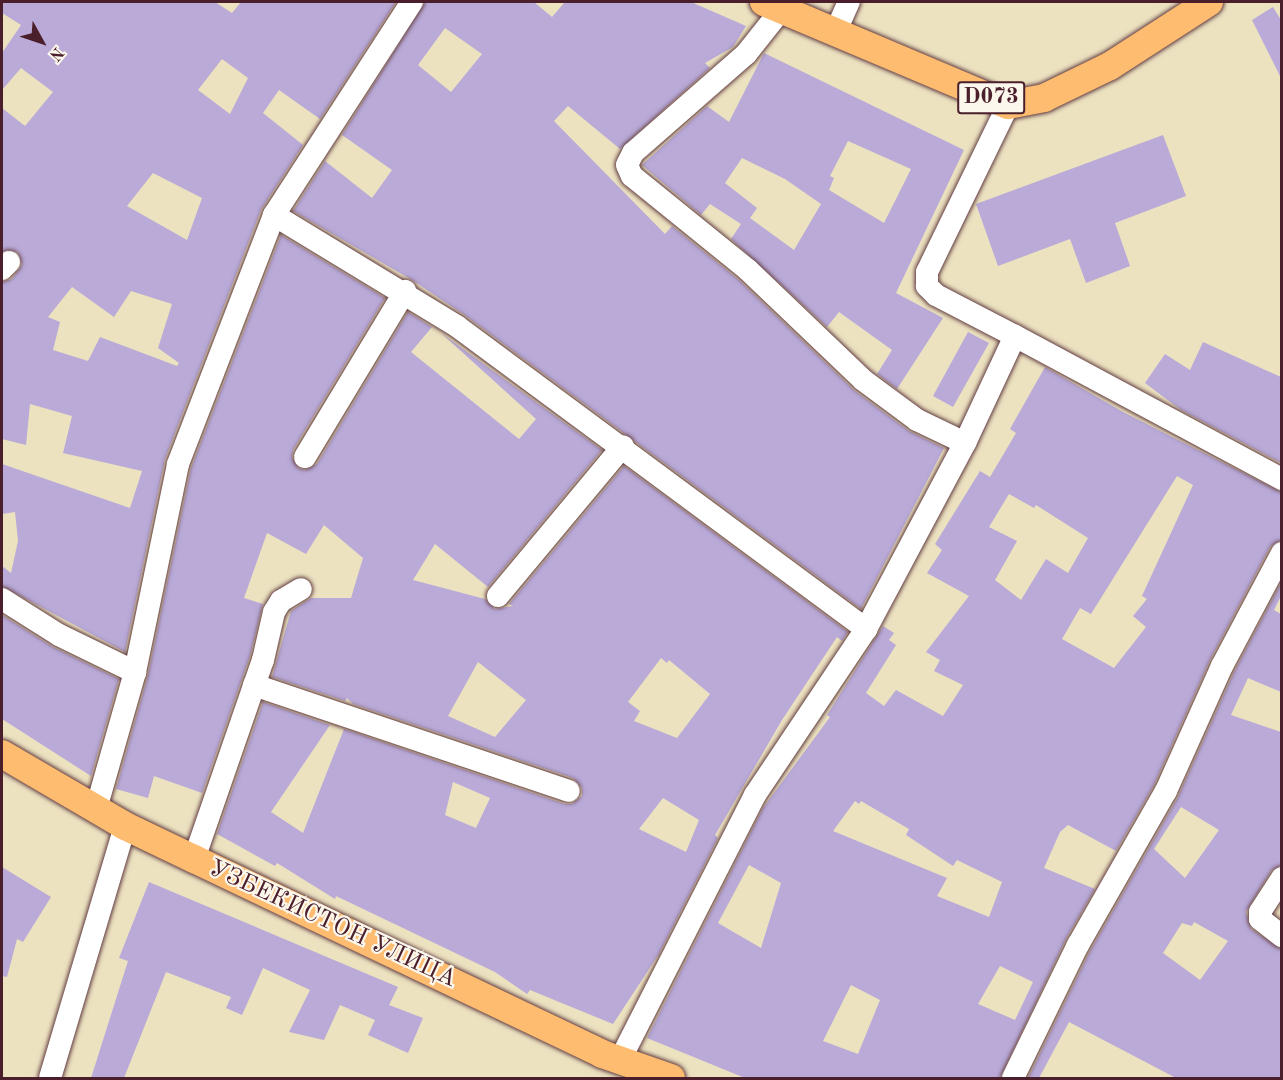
<!DOCTYPE html>
<html>
<head>
<meta charset="utf-8">
<style>
	body { margin:0 }
	#map { position:relative; width:1283px; height:1080px; overflow:hidden; background:#ece2c0; font-family:"Old Standard TT",serif }
	div>[style] { position:absolute }
	[style*='--x'] { left:calc(var(--x)*1px); top:calc(var(--y)*1px); width:calc(var(--w)*1px); rotate:calc(var(--a)*1deg) }
	.building>* { inset:0; background:#b9aad8 }
	.roads { filter:drop-shadow(0 0 2px #623c41) drop-shadow(0 0 2px #623c41) }
	.minor>* { height:22px; margin:-11px; padding:0 11px; transform-origin:11px; border-radius:11px; background:#fff }
	.major>* { height:28px; margin:-14px; padding:0 14px; transform-origin:14px; border-radius:14px; background:#fdbc70 }
	span { translate:-50% -50%; white-space:nowrap; text-align:center; line-height:1.15; -webkit-text-stroke:4.5px #fbf7ec; paint-order:stroke }
	.shield-label span { padding:2px 4px; background:#fbf7ec; border:2px solid; border-radius:4px; -webkit-text-stroke-width:0 }
	.shield-label { font-size:22px; color:#4a1f2b; font-weight:700 }
	.street-label { font-size:24px; color:#4a1f2b }
	.frame { position:absolute; inset:0; border:3px solid #4a1f2b; pointer-events:none }
	.north { position:absolute; left:12px; top:12px; width:60px; height:60px; -webkit-text-stroke:4px #fbf7ec; paint-order:stroke; rotate:130deg; font-size:16px; font-weight:700; line-height:24px; text-align:center; color:#4a1f2b }
	.north::after { content:''; display:block; margin:auto; width:21px; height:27px; background:#4a1f2b; clip-path:polygon(50% 0,100% 100%,50% 72%,0 100%) }
</style>
</head>
<body>
<div id="map">
	<div class="building">
		<div style="clip-path:polygon(evenodd,2px 2px,215px 2px,232px 13px,241px 2px,396px 2px,320px 119px,279px 90px,263px 113px,303px 145px,261px 210px,165px 459px,125px 652px,2px 586px,2px 566px,11px 573px,18px 541px,15px 512px,2px 514px,2px 464px,130px 508px,142px 471px,63px 453px,72px 416px,30px 404px,26px 445px,2px 439px,2px 282px,12px 279px,22px 265px,18px 252px,2px 251px,2px 108px,25px 126px,53px 92px,21px 68px,2px 90px,2px 53px,21px 25px,2px 13px,2px 2px,222px 59px,248px 78px,230px 114px,198px 90px,222px 59px,2px 2px,153px 173px,202px 198px,187px 240px,127px 206px,153px 173px,2px 2px,72px 287px,114px 317px,131px 291px,172px 304px,158px 348px,179px 363px,177px 366px,100px 337px,88px 361px,53px 350px,60px 322px,48px 317px,72px 287px)"></div>
		<div style="clip-path:polygon(evenodd,425px 2px,534px 2px,552px 17px,565px 2px,691px 2px,746px 26px,733px 47px,705px 63px,710px 68px,620px 149px,568px 106px,554px 121px,665px 234px,672px 226px,739px 280px,855px 391px,909px 431px,944px 448px,861px 609px,466px 316px,412px 280px,293px 211px,325px 161px,372px 198px,392px 170px,342px 135px,425px 2px,445px 28px,482px 54px,451px 92px,418px 65px,445px 28px)"></div>
		<div style="clip-path:polygon(1273px 7px,1281px 20px,1281px 78px,1252px 20px)"></div>
		<div style="clip-path:polygon(evenodd,764px 53px,964px 150px,896px 293px,943px 318px,897px 389px,877px 374px,892px 350px,839px 312px,827px 327px,731px 239px,741px 224px,710px 204px,701px 215px,642px 165px,707px 106px,729px 122px,764px 53px,848px 141px,911px 169px,884px 223px,829px 190px,834px 178px,830px 176px,848px 141px,764px 53px,742px 158px,785px 179px,821px 204px,794px 250px,750px 218px,757px 208px,725px 183px,742px 158px)"></div>
		<div style="clip-path:polygon(1163px 135px,1186px 196px,1115px 223px,1130px 266px,1086px 283px,1070px 239px,998px 266px,976px 204px)"></div>
		<div style="clip-path:polygon(evenodd,281px 235px,385px 298px,293px 450px,292px 457px,298px 468px,305px 470px,317px 464px,408px 312px,432px 327px,411px 352px,519px 439px,536px 419px,441px 333px,602px 450px,488px 587px,435px 544px,413px 580px,485px 599px,495px 609px,513px 606px,509px 604px,624px 466px,848px 632px,842px 641px,837px 637px,782px 720px,715px 835px,718px 838px,659px 954px,613px 1024px,530px 990px,527px 994px,495px 972px,336px 896px,335px 899px,277px 863px,275px 866px,217px 834px,263px 702px,330px 725px,271px 812px,303px 833px,344px 729px,565px 804px,572px 804px,582px 796px,582px 788px,573px 778px,353px 704px,347px 698px,345px 701px,272px 677px,291px 611px,311px 598px,351px 598px,363px 558px,324px 525px,306px 554px,267px 533px,244px 598px,263px 604px,250px 656px,202px 793px,154px 776px,148px 798px,116px 789px,148px 675px,191px 468px,281px 235px,661px 658px,667px 663px,669px 660px,710px 694px,677px 738px,634px 721px,640px 711px,628px 702px,661px 658px,281px 235px,478px 662px,526px 700px,495px 737px,448px 716px,478px 662px,281px 235px,453px 782px,490px 798px,476px 828px,445px 815px,453px 782px,281px 235px,663px 798px,699px 820px,686px 852px,639px 829px,663px 798px)"></div>
		<div style="clip-path:polygon(968px 332px,989px 343px,953px 407px,933px 396px)"></div>
		<div style="clip-path:polygon(1203px 342px,1281px 377px,1281px 463px,1181px 410px,1145px 383px,1165px 354px,1190px 370px)"></div>
		<div style="clip-path:polygon(evenodd,1045px 367px,1123px 412px,1281px 492px,1281px 540px,1270px 547px,1210px 660px,1154px 785px,1116px 851px,1068px 825px,1060px 832px,1044px 868px,1095px 889px,1066px 939px,1000px 1078px,745px 1078px,647px 1038px,763px 808px,830px 717px,827px 715px,883px 626px,894px 633px,889px 640px,896px 645px,866px 693px,884px 706px,896px 690px,943px 716px,963px 685px,934px 671px,940px 660px,926px 652px,969px 596px,927px 573px,942px 550px,935px 544px,980px 471px,990px 477px,1016px 433px,1010px 429px,1045px 367px,1177px 476px,1193px 485px,1142px 596px,1147px 599px,1133px 616px,1146px 627px,1114px 668px,1062px 639px,1080px 608px,1091px 614px,1177px 476px,1045px 367px,1009px 494px,1034px 508px,1036px 505px,1088px 538px,1068px 573px,1046px 559px,1021px 600px,995px 580px,1017px 541px,989px 527px,1009px 494px,1045px 367px,855px 801px,859px 804px,861px 801px,909px 829px,906px 835px,953px 866px,957px 860px,1002px 882px,989px 917px,937px 896px,947px 878px,833px 831px,855px 801px,1045px 367px,749px 865px,781px 883px,761px 948px,718px 923px,749px 865px,1045px 367px,1000px 966px,1033px 982px,1015px 1020px,978px 1004px,1000px 966px,1045px 367px,851px 985px,880px 1000px,858px 1054px,823px 1041px,851px 985px)"></div>
		<div style="clip-path:polygon(evenodd,1281px 583px,1281px 596px,1274px 610px,1281px 614px,1281px 692px,1248px 678px,1231px 715px,1281px 732px,1281px 865px,1271px 871px,1246px 912px,1251px 929px,1281px 949px,1281px 1078px,1176px 1078px,1069px 1022px,1039px 1078px,1028px 1078px,1090px 951px,1178px 797px,1234px 672px,1281px 583px,1181px 807px,1219px 830px,1185px 878px,1154px 849px,1181px 807px,1281px 583px,1194px 922px,1228px 941px,1200px 980px,1163px 953px,1182px 923px,1192px 926px,1194px 922px)"></div>
		<div style="clip-path:polygon(2px 615px,53px 647px,119px 679px,91px 776px,2px 719px)"></div>
		<div style="clip-path:polygon(2px 867px,51px 897px,23px 942px,17px 939px,7px 977px,2px 976px)"></div>
		<div style="clip-path:polygon(149px 882px,398px 987px,389px 1005px,423px 1018px,408px 1053px,368px 1035px,375px 1020px,340px 1005px,324px 1040px,289px 1032px,310px 990px,263px 968px,242px 1015px,226px 1008px,231px 997px,166px 972px,124px 1078px,91px 1078px,128px 961px,119px 958px)"></div>
	</div>
	<div class="roads">
		<div class="minor">
			<div style="--x:781;--y:10;--w:56;--a:128.5"></div>
			<div style="--x:746;--y:54;--w:150;--a:138.8"></div>
			<div style="--x:633;--y:153;--w:13;--a:117"></div>
			<div style="--x:627;--y:165;--w:12;--a:66"></div>
			<div style="--x:632;--y:176;--w:149;--a:39"></div>
			<div style="--x:748;--y:270;--w:159;--a:43.7"></div>
			<div style="--x:863;--y:380;--w:67;--a:36.5"></div>
			<div style="--x:917;--y:420;--w:53;--a:25.6"></div>
			<div style="--x:835;--y:33;--w:34;--a:-66"></div>
			<div style="--x:274;--y:215;--w:215;--a:31.3"></div>
			<div style="--x:458;--y:327;--w:508;--a:36.51"></div>
			<div style="--x:2;--y:269;--w:10;--a:-45"></div>
			<div style="--x:1015;--y:336;--w:303;--a:28.2"></div>
			<div style="--x:305;--y:457;--w:194;--a:-58.9"></div>
			<div style="--x:498;--y:596;--w:195;--a:-50.2"></div>
			<div style="--x:2;--y:599;--w:67;--a:32.3"></div>
			<div style="--x:59;--y:635;--w:85;--a:26"></div>
			<div style="--x:254;--y:685;--w:332;--a:18.6"></div>
			<div style="--x:96;--y:809;--w:142;--a:-74.1"></div>
			<div style="--x:135;--y:672;--w:212;--a:-78.3"></div>
			<div style="--x:178;--y:464;--w:267;--a:-68.9"></div>
			<div style="--x:274;--y:215;--w:254;--a:-57.1"></div>
			<div style="--x:194;--y:859;--w:211;--a:-70.9"></div>
			<div style="--x:263;--y:660;--w:49;--a:-77.1"></div>
			<div style="--x:274;--y:612;--w:13;--a:-58"></div>
			<div style="--x:281;--y:601;--w:23;--a:-31"></div>
			<div style="--x:1282;--y:878;--w:40;--a:122.9"></div>
			<div style="--x:1260;--y:912;--w:7;--a:90"></div>
			<div style="--x:1260;--y:919;--w:28;--a:38"></div>
			<div style="--x:620;--y:1060;--w:297;--a:-63"></div>
			<div style="--x:755;--y:795;--w:200;--a:-56.2"></div>
			<div style="--x:866;--y:629;--w:211;--a:-62"></div>
			<div style="--x:965;--y:443;--w:118;--a:-65"></div>
			<div style="--x:1015;--y:336;--w:89;--a:-152.6"></div>
			<div style="--x:936;--y:295;--w:13;--a:-135"></div>
			<div style="--x:927;--y:286;--w:14;--a:-90"></div>
			<div style="--x:927;--y:272;--w:186;--a:-64.1"></div>
			<div style="--x:50;--y:1078;--w:263;--a:-73.4"></div>
			<div style="--x:1013;--y:1078;--w:148;--a:-64"></div>
			<div style="--x:1078;--y:945;--w:177;--a:-60.3"></div>
			<div style="--x:1166;--y:791;--w:137;--a:-65.9"></div>
			<div style="--x:1222;--y:666;--w:128;--a:-62"></div>
		</div>
		<div class="major">
			<div style="--x:764;--y:2;--w:265;--a:22.9"></div>
			<div style="--x:1008;--y:105;--w:37;--a:-11"></div>
			<div style="--x:1044;--y:98;--w:73;--a:-25.9"></div>
			<div style="--x:1110;--y:66;--w:118;--a:-32.9"></div>
			<div style="--x:2;--y:754;--w:143;--a:30.3"></div>
			<div style="--x:125;--y:826;--w:76;--a:25.6"></div>
			<div style="--x:194;--y:859;--w:452;--a:25.5"></div>
			<div style="--x:602;--y:1054;--w:73;--a:19.2"></div>
		</div>
	</div>
	<div class="shield-label">
		<span style="left:991px;top:98px">D073</span>
	</div>
	<div class="street-label">
		<span style="left:332px;top:925px;rotate:25deg">УЗБЕКИСТОН УЛИЦА</span>
	</div>
	<div class="frame"></div>
	<div class="north">N</div>
</div>
</body>
</html>
